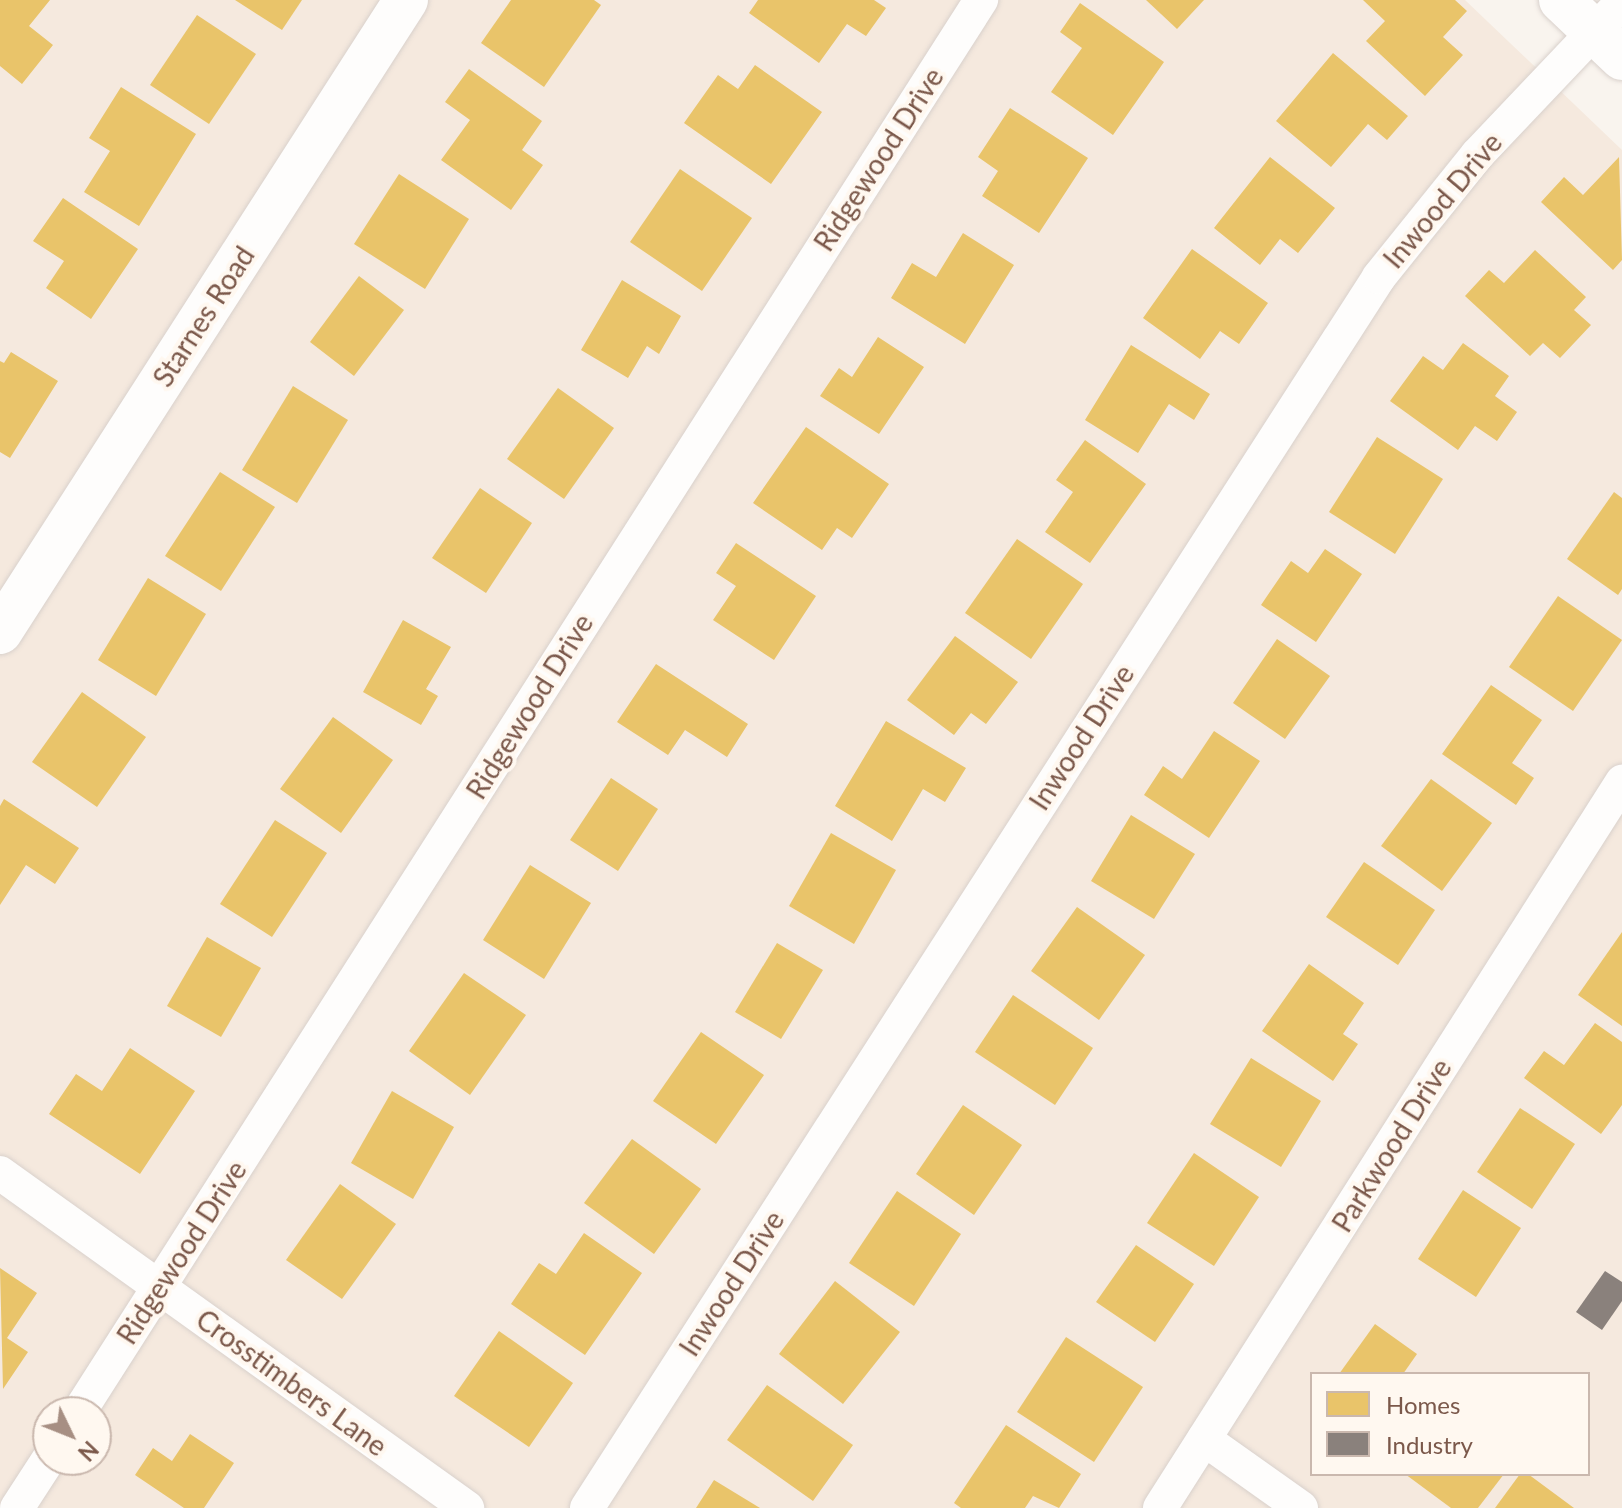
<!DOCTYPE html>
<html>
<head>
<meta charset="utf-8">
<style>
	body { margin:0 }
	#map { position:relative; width:1622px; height:1508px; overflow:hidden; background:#f9f4ee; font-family:Lato,sans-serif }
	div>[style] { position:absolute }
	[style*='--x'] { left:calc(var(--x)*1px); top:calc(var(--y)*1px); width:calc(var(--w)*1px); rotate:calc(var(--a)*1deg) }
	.residential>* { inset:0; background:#f5e9de }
	.homes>* { inset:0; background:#e9c46a }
	.industry>* { inset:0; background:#8a817c }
	.roads { filter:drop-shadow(0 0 2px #d9d1cc) drop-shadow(0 0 2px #d9d1cc) }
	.minor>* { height:34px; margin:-17px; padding:0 17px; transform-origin:17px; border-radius:17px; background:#fefdfc }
	.secondary>* { height:44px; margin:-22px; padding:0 22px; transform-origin:22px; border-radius:22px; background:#fefdfc }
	span { translate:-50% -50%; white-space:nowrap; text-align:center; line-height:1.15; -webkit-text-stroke:8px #fff8f0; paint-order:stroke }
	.street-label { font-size:28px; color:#7b584a }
	.legend { position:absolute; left:1310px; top:1372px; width:280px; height:104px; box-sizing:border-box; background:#fff8f0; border:2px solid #cab8ae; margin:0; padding:10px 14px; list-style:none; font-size:24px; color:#7b584a }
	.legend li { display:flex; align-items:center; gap:16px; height:40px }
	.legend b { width:40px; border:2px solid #cab8ae }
	.north { position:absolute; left:32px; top:1396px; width:80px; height:80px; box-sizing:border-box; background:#fff8f0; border:2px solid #cab8ae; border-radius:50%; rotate:133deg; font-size:22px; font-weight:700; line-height:32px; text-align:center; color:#7b584a }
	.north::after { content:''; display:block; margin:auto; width:28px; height:36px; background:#a78f83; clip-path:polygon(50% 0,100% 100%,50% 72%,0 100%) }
</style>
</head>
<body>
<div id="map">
	<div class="residential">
		<div style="clip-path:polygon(evenodd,0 0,1465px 0,1622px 150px,1622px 1508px,0 1508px,0 0,1312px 1374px,1588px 1374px,1588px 1474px,1312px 1474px,1312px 1374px,0 0,48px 1412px,96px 1412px,96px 1460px,48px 1460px,48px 1412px)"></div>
	</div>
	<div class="homes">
		<div style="clip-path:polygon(0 0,50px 0,29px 26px,53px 45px,22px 84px,0 66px)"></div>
		<div style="clip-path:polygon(235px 0,302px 0,282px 30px)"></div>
		<div style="clip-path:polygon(511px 0,594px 0,601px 5px,544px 87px,481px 43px)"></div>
		<div style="clip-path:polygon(758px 0,874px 0,886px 8px,866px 36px,847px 24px,819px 63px,749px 13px)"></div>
		<div style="clip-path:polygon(1146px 0,1204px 0,1177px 29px)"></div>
		<div style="clip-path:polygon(1363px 0,1455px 0,1467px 11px,1443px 37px,1463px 55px,1425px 96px,1366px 41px,1385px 21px)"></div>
		<div style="clip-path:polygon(1080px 3px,1164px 62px,1113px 135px,1051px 92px,1082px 48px,1060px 32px)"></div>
		<div style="clip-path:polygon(197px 15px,256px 54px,209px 124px,150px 85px)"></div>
		<div style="clip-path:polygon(1333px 53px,1408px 116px,1387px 140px,1368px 124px,1331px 167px,1276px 121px)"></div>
		<div style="clip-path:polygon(755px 65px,822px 112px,771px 184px,684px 123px,718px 75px,738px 89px)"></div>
		<div style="clip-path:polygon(469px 69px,542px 121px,522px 150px,543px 165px,511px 210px,441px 160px,470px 120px,445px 102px)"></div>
		<div style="clip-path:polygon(121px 87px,196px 134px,139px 226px,84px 192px,110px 151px,89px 138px)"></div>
		<div style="clip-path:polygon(1010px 108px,1088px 158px,1039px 233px,982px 196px,998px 171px,978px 157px)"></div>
		<div style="clip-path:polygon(1270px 157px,1335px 208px,1298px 253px,1280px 239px,1260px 265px,1214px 228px)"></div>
		<div style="clip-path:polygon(1619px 157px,1622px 260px,1613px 270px,1541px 202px,1564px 177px,1583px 195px)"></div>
		<div style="clip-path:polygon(680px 169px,752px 218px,702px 291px,630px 242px)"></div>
		<div style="clip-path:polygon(399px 174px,469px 219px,425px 289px,354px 244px)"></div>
		<div style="clip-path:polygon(63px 198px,138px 249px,91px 319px,46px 288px,64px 261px,33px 241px)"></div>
		<div style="clip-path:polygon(963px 233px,1014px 265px,965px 344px,891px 298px,912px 263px,936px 277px)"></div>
		<div style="clip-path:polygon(1192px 249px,1268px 303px,1239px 344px,1220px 331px,1200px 359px,1143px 318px)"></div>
		<div style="clip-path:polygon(1535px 250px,1586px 297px,1574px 310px,1591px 325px,1560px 358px,1543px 343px,1530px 356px,1465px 296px,1489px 270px,1504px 283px)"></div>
		<div style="clip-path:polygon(359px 276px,404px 310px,354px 376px,310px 342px)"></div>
		<div style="clip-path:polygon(622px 280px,681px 316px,659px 354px,647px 346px,628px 378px,581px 350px)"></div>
		<div style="clip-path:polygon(878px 337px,924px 367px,879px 434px,820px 396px,839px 368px,852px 377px)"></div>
		<div style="clip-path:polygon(1463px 343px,1509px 376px,1495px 396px,1517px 412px,1497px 441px,1475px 426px,1458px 450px,1390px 401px,1423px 356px,1443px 370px)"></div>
		<div style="clip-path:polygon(1131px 345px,1210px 394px,1194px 420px,1169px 404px,1138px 453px,1085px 420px)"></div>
		<div style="clip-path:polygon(11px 352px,58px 381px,10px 458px,0 452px,0 361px,4px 363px)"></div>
		<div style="clip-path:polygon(293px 386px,348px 420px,297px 503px,242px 470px)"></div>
		<div style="clip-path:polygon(558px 388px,614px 428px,564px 499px,507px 459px)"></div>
		<div style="clip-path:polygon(806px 427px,889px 484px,852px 538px,837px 528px,822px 550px,753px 503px)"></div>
		<div style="clip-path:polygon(1377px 437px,1443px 479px,1395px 554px,1329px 512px)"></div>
		<div style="clip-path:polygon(1085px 440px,1146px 484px,1090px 563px,1045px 532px,1073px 492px,1056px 480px)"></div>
		<div style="clip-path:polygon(220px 472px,275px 507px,221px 591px,165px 556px)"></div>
		<div style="clip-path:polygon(480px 488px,532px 523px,486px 593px,432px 558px)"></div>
		<div style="clip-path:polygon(1614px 492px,1622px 498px,1622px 589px,1618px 595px,1567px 559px)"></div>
		<div style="clip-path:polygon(1017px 539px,1083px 584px,1031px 659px,965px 613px)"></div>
		<div style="clip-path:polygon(736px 543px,816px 596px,774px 660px,713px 620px,736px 586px,716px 573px)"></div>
		<div style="clip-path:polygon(1325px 549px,1362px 574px,1316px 642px,1261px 605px,1291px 561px,1308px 573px)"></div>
		<div style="clip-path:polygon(148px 578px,206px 614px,156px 696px,98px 660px)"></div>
		<div style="clip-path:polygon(1558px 596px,1622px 640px,1573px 711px,1509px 667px)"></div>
		<div style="clip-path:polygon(403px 620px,451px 647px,426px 689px,438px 696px,421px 725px,363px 692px)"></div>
		<div style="clip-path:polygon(955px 636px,1018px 682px,986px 724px,971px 713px,954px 735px,907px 700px)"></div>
		<div style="clip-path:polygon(1277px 639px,1330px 676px,1285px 739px,1233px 703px)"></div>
		<div style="clip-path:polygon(656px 664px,748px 724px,727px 757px,685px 730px,668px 755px,617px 722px)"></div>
		<div style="clip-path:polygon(1491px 685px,1542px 720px,1512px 763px,1534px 778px,1516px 805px,1442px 754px)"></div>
		<div style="clip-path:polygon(82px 692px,146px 737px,97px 807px,32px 762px)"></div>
		<div style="clip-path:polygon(333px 717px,393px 760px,341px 833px,280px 789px)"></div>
		<div style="clip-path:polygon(886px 721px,966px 768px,945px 802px,923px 789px,892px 841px,835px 806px)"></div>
		<div style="clip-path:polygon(1214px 731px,1260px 761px,1209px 838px,1144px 795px,1163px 766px,1182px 779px)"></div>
		<div style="clip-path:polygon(611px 778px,658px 809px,618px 871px,570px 840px)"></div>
		<div style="clip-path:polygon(1431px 779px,1492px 823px,1442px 891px,1381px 846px)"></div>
		<div style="clip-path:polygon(4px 799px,79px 848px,55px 884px,26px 865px,0 905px,0 806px)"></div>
		<div style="clip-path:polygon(1131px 815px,1195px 854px,1154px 919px,1091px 881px)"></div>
		<div style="clip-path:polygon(275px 820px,327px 853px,272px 937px,220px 904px)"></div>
		<div style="clip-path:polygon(831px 833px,896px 870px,854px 944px,789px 906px)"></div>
		<div style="clip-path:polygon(1364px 862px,1435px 910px,1398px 965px,1326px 917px)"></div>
		<div style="clip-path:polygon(530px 865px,591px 903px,544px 979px,483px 940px)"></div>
		<div style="clip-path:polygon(1077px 907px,1145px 955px,1099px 1020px,1031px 971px)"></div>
		<div style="clip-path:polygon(1622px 932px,1622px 1026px,1578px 995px)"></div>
		<div style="clip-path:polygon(207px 937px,261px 968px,221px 1037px,167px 1006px)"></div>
		<div style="clip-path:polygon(777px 943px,823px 970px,781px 1039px,735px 1012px)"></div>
		<div style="clip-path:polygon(1309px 964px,1364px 1003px,1343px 1034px,1358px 1044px,1333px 1081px,1262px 1031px)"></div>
		<div style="clip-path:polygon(464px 973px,526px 1015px,470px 1095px,409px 1051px)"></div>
		<div style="clip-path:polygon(1013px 995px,1093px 1048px,1055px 1105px,975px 1052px)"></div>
		<div style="clip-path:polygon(1595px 1023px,1622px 1042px,1622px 1105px,1601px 1134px,1524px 1078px,1544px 1051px,1564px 1065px)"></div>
		<div style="clip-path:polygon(701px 1032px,764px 1075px,716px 1144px,653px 1101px)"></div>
		<div style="clip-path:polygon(130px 1048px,195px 1091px,140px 1174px,49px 1114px,76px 1074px,102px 1091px)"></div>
		<div style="clip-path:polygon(1251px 1058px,1321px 1101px,1281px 1167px,1210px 1124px)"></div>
		<div style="clip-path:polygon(392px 1091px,454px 1127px,413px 1199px,351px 1163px)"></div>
		<div style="clip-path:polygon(963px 1105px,1022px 1145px,974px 1215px,916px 1174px)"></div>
		<div style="clip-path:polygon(1520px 1108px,1575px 1144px,1532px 1209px,1477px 1172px)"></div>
		<div style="clip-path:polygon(632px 1139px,701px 1189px,654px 1254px,584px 1203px)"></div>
		<div style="clip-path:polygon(1194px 1153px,1259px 1197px,1214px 1266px,1147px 1223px)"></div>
		<div style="clip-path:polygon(340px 1184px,396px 1224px,342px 1299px,286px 1260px)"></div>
		<div style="clip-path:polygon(1463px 1190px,1521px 1228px,1476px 1297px,1418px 1259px)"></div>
		<div style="clip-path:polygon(897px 1191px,961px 1234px,914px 1306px,849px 1263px)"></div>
		<div style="clip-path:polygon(584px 1233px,642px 1273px,585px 1355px,511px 1304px,539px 1263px,556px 1274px)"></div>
		<div style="clip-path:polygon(1136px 1245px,1194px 1284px,1155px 1342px,1096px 1302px)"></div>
		<div style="clip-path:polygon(0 1268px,37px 1293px,7px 1338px,28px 1352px,3px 1389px)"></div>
		<div style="clip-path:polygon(835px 1281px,900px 1332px,843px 1404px,779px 1354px)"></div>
		<div style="clip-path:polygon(1375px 1324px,1417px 1354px,1403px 1374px,1339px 1374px)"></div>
		<div style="clip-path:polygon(499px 1331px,573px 1383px,529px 1447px,454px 1396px)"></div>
		<div style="clip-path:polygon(1066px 1337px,1143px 1387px,1094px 1462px,1017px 1412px)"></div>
		<div style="clip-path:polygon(767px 1385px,853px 1445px,813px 1501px,727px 1440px)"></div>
		<div style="clip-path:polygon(1006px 1425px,1081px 1474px,1059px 1508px,1033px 1496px,1025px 1508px,961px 1508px,954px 1503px)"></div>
		<div style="clip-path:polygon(190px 1434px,234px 1463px,204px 1508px,184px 1508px,135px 1475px,153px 1448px,172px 1461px)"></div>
		<div style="clip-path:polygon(1405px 1474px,1504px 1474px,1478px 1508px,1451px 1508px)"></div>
		<div style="clip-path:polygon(1520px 1474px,1528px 1474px,1574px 1508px,1495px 1508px)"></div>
		<div style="clip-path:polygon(714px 1480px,760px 1508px,696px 1508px)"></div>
	</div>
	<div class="industry">
		<div style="clip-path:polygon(1605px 1271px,1622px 1282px,1622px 1301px,1602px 1330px,1576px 1312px)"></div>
	</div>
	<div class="roads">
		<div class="minor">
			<div style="--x:0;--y:1173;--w:575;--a:35.65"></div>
			<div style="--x:79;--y:1412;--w:1676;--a:-57.43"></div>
			<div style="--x:1204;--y:1439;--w:119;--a:35.4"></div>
			<div style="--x:17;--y:1508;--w:57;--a:-57.1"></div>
			<div style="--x:587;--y:1508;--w:1464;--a:-57.24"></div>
			<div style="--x:1379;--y:277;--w:156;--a:-51.2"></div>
			<div style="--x:1477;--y:155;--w:211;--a:-46.5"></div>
			<div style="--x:1160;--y:1508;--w:861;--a:-57.53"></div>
		</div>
		<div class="secondary">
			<div style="--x:1561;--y:0;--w:84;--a:43.6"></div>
			<div style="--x:0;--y:632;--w:751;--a:-57.28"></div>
		</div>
	</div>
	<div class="street-label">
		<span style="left:878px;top:159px;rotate:-57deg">Ridgewood Drive</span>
		<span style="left:1442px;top:200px;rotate:-50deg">Inwood Drive</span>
		<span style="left:203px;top:316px;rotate:-57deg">Starnes Road</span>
		<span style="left:529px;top:706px;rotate:-58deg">Ridgewood Drive</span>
		<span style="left:1081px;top:737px;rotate:-57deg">Inwood Drive</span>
		<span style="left:1391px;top:1145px;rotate:-58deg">Parkwood Drive</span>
		<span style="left:181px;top:1252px;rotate:-57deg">Ridgewood Drive</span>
		<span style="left:731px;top:1283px;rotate:-57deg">Inwood Drive</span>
		<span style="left:292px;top:1382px;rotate:36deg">Crosstimbers Lane</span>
	</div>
	<ul class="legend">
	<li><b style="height:22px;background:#e9c46a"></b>Homes</li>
	<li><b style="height:22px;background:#8a817c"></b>Industry</li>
	</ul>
	<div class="north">N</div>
</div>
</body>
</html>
